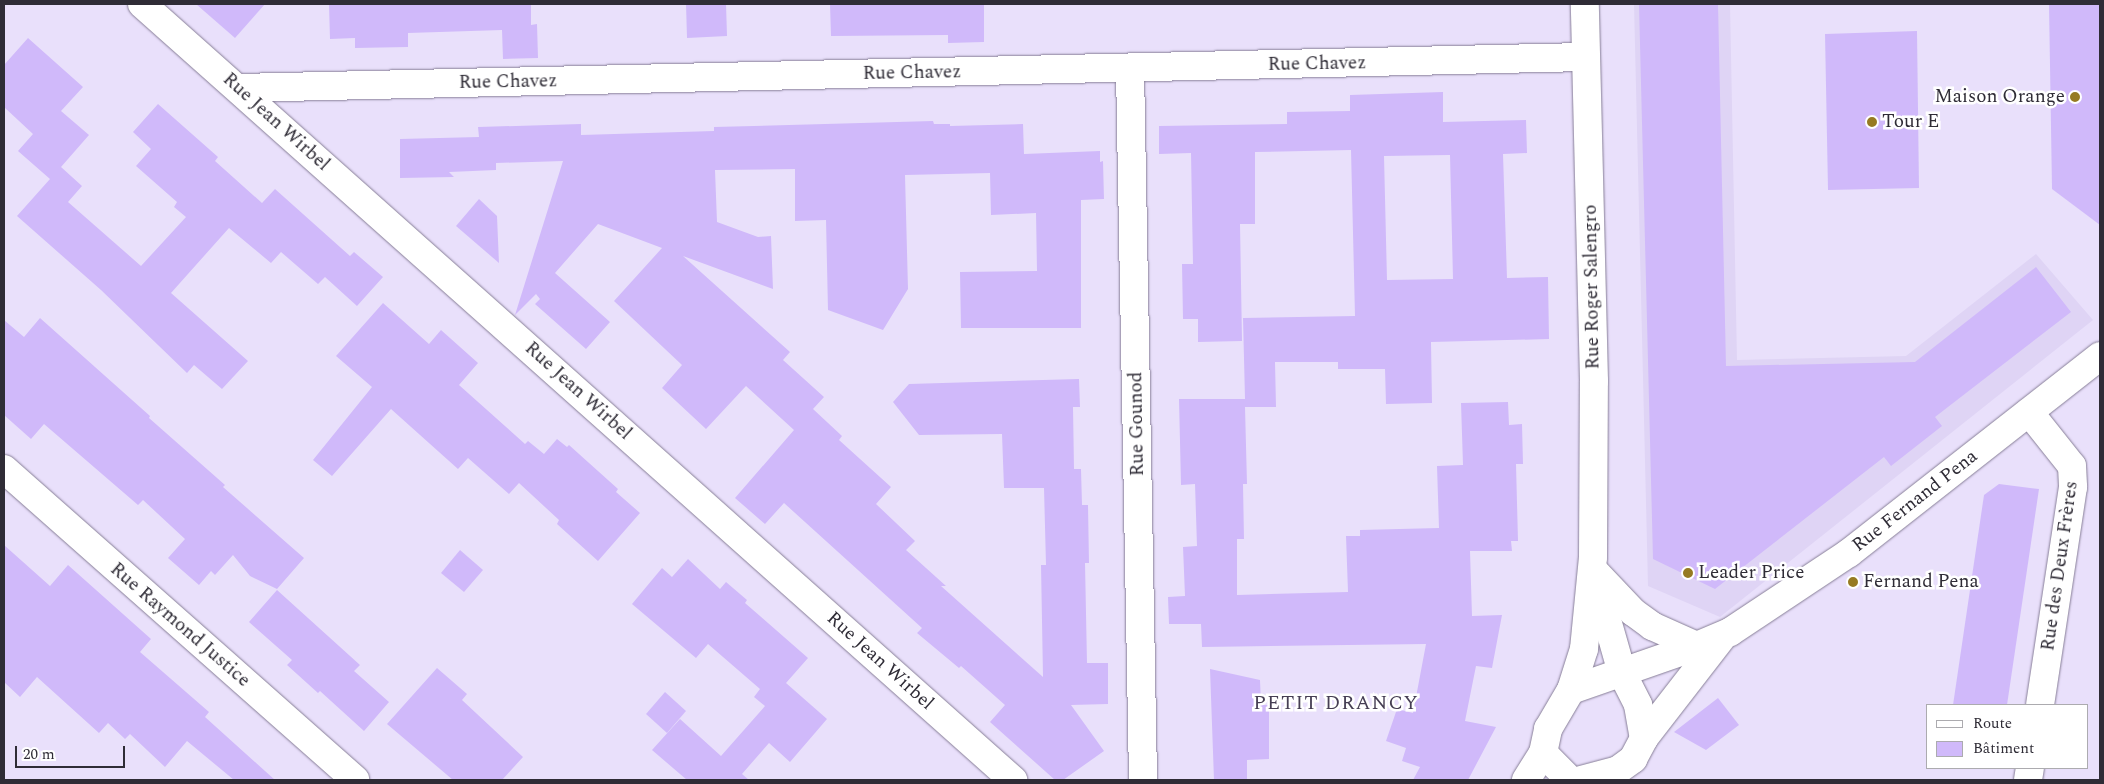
<!DOCTYPE html>
<html>
<head>
<meta charset="utf-8">
<style>
	body { margin:0 }
	#map { position:relative; width:2104px; height:784px; overflow:hidden; background:#e9e0fb; font-family:Spectral,serif }
	div>[style] { position:absolute }
	[style*='--x'] { left:calc(var(--x)*1px); top:calc(var(--y)*1px); width:calc(var(--w)*1px); rotate:calc(var(--a)*1deg) }
	.built>* { inset:0; background:#dfd4f5 }
	.building>* { inset:0; background:#d0b9fa }
	.roads { filter:drop-shadow(0 0 1px #877e97) drop-shadow(0 0 1px #877e97) }
	.street>* { height:28px; margin:-14px; padding:0 14px; transform-origin:14px; border-radius:14px; background:#fff }
	.secondary>* { height:28px; margin:-14px; padding:0 14px; transform-origin:14px; border-radius:14px; background:#fff }
	.dots>* { width:14px; height:14px; translate:-50% -50%; box-sizing:border-box; border:2px solid #fff; border-radius:50% }
	span { translate:-50% -50%; white-space:nowrap; text-align:center; line-height:1.15; -webkit-text-stroke:5px #fff; paint-order:stroke }
	.street-label { font-size:19px; color:#2f2c36 }
	.poi-label { font-size:19px; color:#2f2c36 }
	.right { translate:-100% -50%; text-align:right }
	.left { translate:0 -50%; text-align:left }
	.neighbourhood-label { font-size:20px; color:#463e54; letter-spacing:1px }
	.frame { position:absolute; inset:0; border:5px solid #2f2c36; pointer-events:none }
	.legend { position:absolute; left:1926px; top:704px; width:162px; height:65px; box-sizing:border-box; background:#fff; border:1px solid #acabaf; margin:0; padding:6px 9px; list-style:none; font-size:15px; color:#2f2c36 }
	.legend li { display:flex; align-items:center; gap:10px; height:25px }
	.legend b { width:25px; border:1px solid #acabaf }
	.scale { position:absolute; left:15px; top:746px; width:110px; height:22px; box-sizing:border-box; border:2px solid #2f2c36; border-top:0; padding-left:6px; font-size:15px; line-height:18px; white-space:nowrap; color:#2f2c36; -webkit-text-stroke:4px #fff; paint-order:stroke }
</style>
</head>
<body>
<div id="map">
	<div class="built">
		<div style="clip-path:polygon(1634px 4px,1730px 4px,1737px 360px,1906px 356px,2036px 254px,2093px 320px,1720px 617px,1648px 586px)"></div>
	</div>
	<div class="building">
		<div style="clip-path:polygon(196px 4px,265px 4px,235px 38px)"></div>
		<div style="clip-path:polygon(329px 4px,531px 4px,531px 25px,537px 24px,538px 58px,503px 59px,502px 30px,408px 33px,408px 47px,355px 48px,355px 38px,330px 39px)"></div>
		<div style="clip-path:polygon(686px 4px,726px 4px,727px 36px,687px 38px)"></div>
		<div style="clip-path:polygon(830px 4px,984px 4px,984px 42px,948px 43px,948px 35px,831px 36px)"></div>
		<div style="clip-path:polygon(1639px 4px,1718px 4px,1726px 366px,1915px 362px,2036px 267px,2071px 312px,1935px 417px,1942px 426px,1891px 466px,1884px 457px,1715px 589px,1653px 559px)"></div>
		<div style="clip-path:polygon(2049px 4px,2100px 4px,2100px 225px,2052px 189px)"></div>
		<div style="clip-path:polygon(1917px 31px,1919px 188px,1828px 190px,1825px 34px)"></div>
		<div style="clip-path:polygon(28px 38px,83px 87px,61px 111px,89px 135px,61px 167px,82px 186px,68px 202px,141px 266px,186px 217px,174px 207px,177px 202px,136px 166px,151px 149px,133px 132px,158px 104px,218px 157px,215px 161px,262px 203px,275px 189px,350px 256px,354px 252px,383px 277px,357px 306px,325px 277px,318px 284px,281px 252px,271px 263px,229px 228px,171px 293px,248px 361px,222px 389px,194px 365px,187px 373px,101px 290px,17px 216px,50px 179px,18px 151px,33px 134px,4px 107px,4px 65px)"></div>
		<div style="clip-path:polygon(evenodd,1443px 92px,1443px 122px,1526px 120px,1527px 153px,1503px 154px,1507px 278px,1548px 277px,1549px 339px,1431px 342px,1432px 403px,1386px 404px,1385px 369px,1338px 369px,1338px 362px,1275px 362px,1276px 407px,1245px 407px,1247px 484px,1243px 484px,1244px 539px,1237px 539px,1237px 595px,1348px 592px,1346px 536px,1360px 536px,1360px 530px,1439px 528px,1437px 466px,1463px 465px,1461px 403px,1508px 402px,1509px 425px,1522px 424px,1523px 464px,1516px 464px,1518px 541px,1511px 541px,1512px 551px,1470px 551px,1472px 616px,1502px 615px,1492px 668px,1476px 666px,1465px 721px,1496px 727px,1468px 780px,1413px 780px,1420px 767px,1402px 761px,1406px 748px,1386px 741px,1397px 709px,1413px 713px,1426px 644px,1202px 647px,1201px 624px,1169px 624px,1168px 597px,1185px 596px,1183px 547px,1197px 546px,1195px 484px,1181px 485px,1179px 399px,1245px 399px,1243px 318px,1355px 316px,1351px 150px,1255px 152px,1255px 224px,1240px 224px,1242px 341px,1198px 342px,1198px 319px,1183px 319px,1182px 264px,1193px 264px,1191px 153px,1159px 154px,1159px 126px,1287px 124px,1287px 112px,1350px 111px,1350px 95px,1443px 92px,1450px 155px,1453px 279px,1387px 280px,1384px 156px,1450px 155px)"></div>
		<div style="clip-path:polygon(933px 121px,934px 124px,950px 124px,950px 126px,1023px 124px,1024px 154px,1100px 151px,1100px 162px,1103px 161px,1104px 199px,1081px 200px,1081px 328px,961px 328px,960px 272px,1037px 271px,1036px 213px,991px 215px,990px 173px,905px 175px,908px 289px,883px 330px,828px 310px,826px 220px,795px 221px,795px 169px,715px 170px,717px 222px,758px 237px,771px 236px,773px 289px,683px 256px,790px 352px,783px 360px,824px 397px,813px 409px,842px 436px,839px 440px,891px 487px,876px 504px,915px 541px,906px 550px,946px 586px,941px 586px,1043px 677px,1041px 565px,1046px 565px,1044px 488px,1004px 488px,1002px 434px,919px 435px,893px 402px,909px 384px,1079px 379px,1080px 407px,1073px 407px,1074px 469px,1081px 469px,1082px 505px,1088px 505px,1089px 563px,1085px 563px,1087px 663px,1108px 663px,1108px 704px,1071px 705px,1104px 751px,1063px 780px,1055px 780px,990px 722px,1005px 705px,961px 666px,959px 668px,917px 633px,922px 628px,784px 503px,765px 524px,735px 498px,794px 430px,746px 386px,706px 429px,662px 388px,682px 365px,614px 301px,662px 248px,598px 224px,555px 273px,610px 322px,586px 349px,535px 304px,540px 299px,536px 294px,515px 315px,563px 161px,496px 163px,496px 170px,449px 172px,454px 177px,400px 178px,400px 139px,479px 137px,478px 127px,581px 124px,581px 135px,714px 131px,714px 127px)"></div>
		<div style="clip-path:polygon(479px 199px,497px 216px,499px 263px,456px 226px)"></div>
		<div style="clip-path:polygon(383px 303px,429px 344px,441px 330px,478px 363px,459px 385px,525px 444px,528px 441px,544px 454px,557px 439px,567px 447px,569px 445px,618px 489px,616px 492px,640px 513px,598px 561px,557px 524px,559px 520px,519px 483px,509px 494px,468px 458px,458px 469px,391px 409px,332px 476px,313px 460px,372px 387px,336px 356px)"></div>
		<div style="clip-path:polygon(40px 318px,150px 416px,149px 418px,225px 485px,223px 487px,304px 558px,277px 589px,250px 576px,233px 555px,215px 575px,211px 571px,199px 585px,168px 558px,185px 539px,143px 500px,138px 505px,44px 424px,31px 439px,4px 415px,4px 320px,24px 337px)"></div>
		<div style="clip-path:polygon(1999px 484px,2039px 489px,2007px 705px,1953px 705px,1984px 495px)"></div>
		<div style="clip-path:polygon(4px 545px,50px 586px,68px 565px,151px 639px,140px 652px,209px 712px,205px 717px,275px 780px,234px 780px,187px 741px,165px 767px,130px 734px,125px 739px,108px 723px,99px 733px,37px 677px,20px 697px,4px 682px)"></div>
		<div style="clip-path:polygon(460px 550px,483px 570px,464px 592px,441px 573px)"></div>
		<div style="clip-path:polygon(688px 559px,720px 589px,726px 582px,747px 600px,745px 603px,808px 658px,786px 683px,827px 719px,790px 762px,769px 743px,742px 774px,749px 780px,687px 780px,652px 750px,680px 719px,721px 756px,765px 706px,754px 697px,760px 689px,708px 644px,696px 658px,632px 604px,662px 568px,672px 577px)"></div>
		<div style="clip-path:polygon(277px 590px,360px 665px,354px 671px,389px 702px,364px 731px,320px 691px,318px 693px,287px 665px,292px 660px,249px 622px)"></div>
		<div style="clip-path:polygon(437px 668px,467px 694px,462px 700px,523px 757px,502px 780px,453px 780px,387px 724px)"></div>
		<div style="clip-path:polygon(1210px 669px,1260px 680px,1261px 705px,1269px 705px,1269px 759px,1247px 760px,1247px 780px,1214px 780px)"></div>
		<div style="clip-path:polygon(665px 692px,686px 711px,667px 733px,646px 714px)"></div>
		<div style="clip-path:polygon(1718px 698px,1739px 725px,1706px 750px,1674px 732px)"></div>
	</div>
	<div class="roads">
		<div class="street">
			<div style="--x:142;--y:4;--w:1167;--a:41.7"></div>
			<div style="--x:1130;--y:69;--w:711;--a:88.95"></div>
			<div style="--x:239;--y:88;--w:1347;--a:-1.32"></div>
			<div style="--x:2029;--y:412;--w:69;--a:51.5"></div>
			<div style="--x:2072;--y:466;--w:21;--a:87"></div>
			<div style="--x:2073;--y:487;--w:220;--a:98.6"></div>
			<div style="--x:4;--y:469;--w:469;--a:41.5"></div>
			<div style="--x:2028;--y:780;--w:12;--a:-81"></div>
		</div>
		<div class="secondary">
			<div style="--x:1596;--y:573;--w:54;--a:46.5"></div>
			<div style="--x:1633;--y:612;--w:24;--a:36"></div>
			<div style="--x:1652;--y:626;--w:49;--a:24"></div>
			<div style="--x:1596;--y:581;--w:96;--a:74.2"></div>
			<div style="--x:1622;--y:673;--w:36;--a:63"></div>
			<div style="--x:1638;--y:705;--w:34;--a:80"></div>
			<div style="--x:1571;--y:690;--w:43;--a:-72.4"></div>
			<div style="--x:1584;--y:649;--w:92;--a:-84.4"></div>
			<div style="--x:1593;--y:557;--w:176;--a:-89.7"></div>
			<div style="--x:1594;--y:381;--w:377;--a:-91.4"></div>
			<div style="--x:1543;--y:753;--w:38;--a:45"></div>
			<div style="--x:1526;--y:780;--w:32;--a:-58"></div>
			<div style="--x:1543;--y:753;--w:25;--a:-78"></div>
			<div style="--x:1548;--y:729;--w:45;--a:-59.5"></div>
			<div style="--x:1571;--y:690;--w:133;--a:-19.2"></div>
			<div style="--x:1697;--y:646;--w:36;--a:-23"></div>
			<div style="--x:1730;--y:632;--w:143;--a:-33.6"></div>
			<div style="--x:1849;--y:553;--w:319;--a:-38.1"></div>
			<div style="--x:1581;--y:780;--w:38;--a:-15"></div>
			<div style="--x:1618;--y:770;--w:19;--a:-36"></div>
			<div style="--x:1633;--y:759;--w:24;--a:-62"></div>
			<div style="--x:1644;--y:738;--w:129;--a:-52.2"></div>
		</div>
	</div>
	<div class="dots">
		<div style="left:2075px;top:97px;background:#967a22"></div>
		<div style="left:1872px;top:122px;background:#967a22"></div>
		<div style="left:1688px;top:573px;background:#967a22"></div>
		<div style="left:1853px;top:582px;background:#967a22"></div>
	</div>
	<div class="street-label">
		<span style="left:1317px;top:64px;rotate:-1deg">Rue Chavez</span>
		<span style="left:912px;top:73px;rotate:-1deg">Rue Chavez</span>
		<span style="left:508px;top:82px;rotate:-1deg">Rue Chavez</span>
		<span style="left:276px;top:122px;rotate:42deg">Rue Jean Wirbel</span>
		<span style="left:1592px;top:287px;rotate:-91deg">Rue Roger Salengro</span>
		<span style="left:578px;top:391px;rotate:42deg">Rue Jean Wirbel</span>
		<span style="left:1137px;top:424px;rotate:-91deg">Rue Gounod</span>
		<span style="left:1915px;top:501px;rotate:-38deg">Rue Fernand Pena</span>
		<span style="left:2060px;top:566px;rotate:-82deg">Rue des Deux Frères</span>
		<span style="left:180px;top:625px;rotate:41deg">Rue Raymond Justice</span>
		<span style="left:880px;top:661px;rotate:42deg">Rue Jean Wirbel</span>
	</div>
	<div class="poi-label">
		<span class="right" style="left:2065px;top:97px">Maison Orange</span>
		<span class="left" style="left:1882px;top:122px">Tour E</span>
		<span class="left" style="left:1698px;top:573px">Leader Price</span>
		<span class="left" style="left:1863px;top:582px">Fernand Pena</span>
	</div>
	<div class="neighbourhood-label">
		<span style="left:1336px;top:703px">PETIT DRANCY</span>
	</div>
	<div class="frame"></div>
	<ul class="legend">
	<li><b style="height:6px;background:#fff"></b>Route</li>
	<li><b style="height:14px;background:#d0b9fa"></b>Bâtiment</li>
	</ul>
	<div class="scale">20 m</div>
</div>
</body>
</html>
